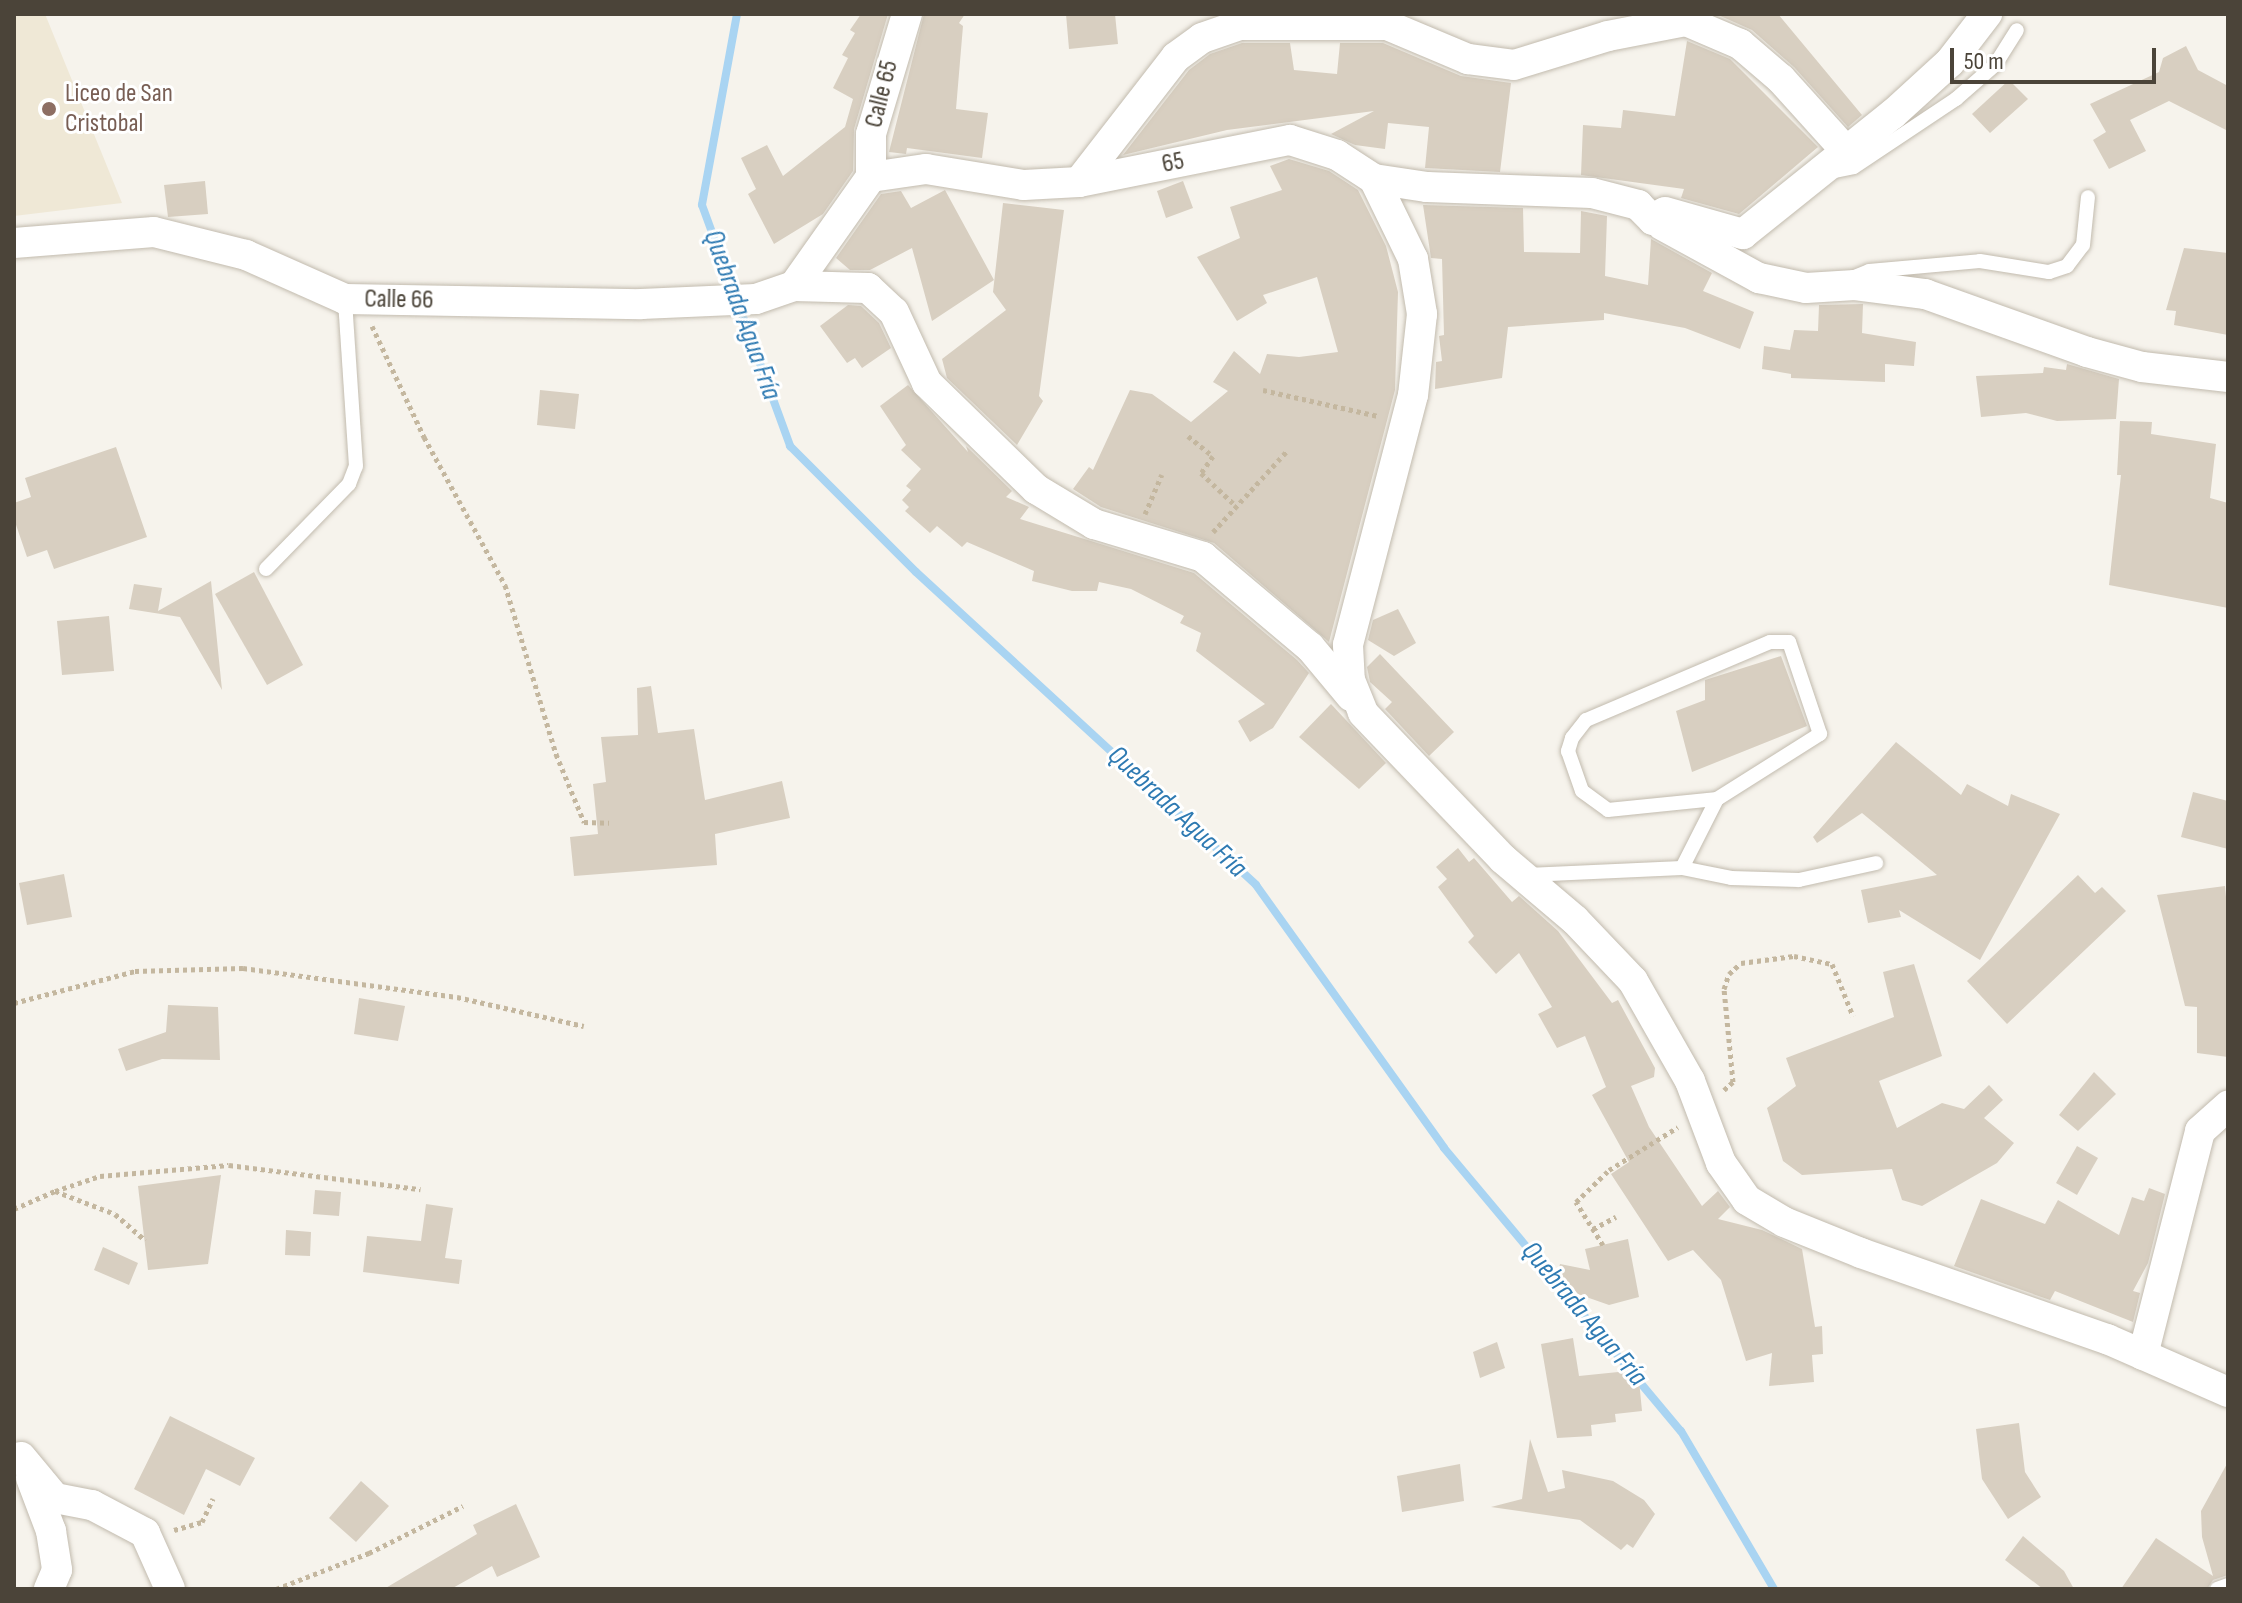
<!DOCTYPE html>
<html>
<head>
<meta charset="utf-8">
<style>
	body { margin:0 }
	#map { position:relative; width:2242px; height:1603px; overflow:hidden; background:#f6f3ec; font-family:"Sofia Sans Condensed",sans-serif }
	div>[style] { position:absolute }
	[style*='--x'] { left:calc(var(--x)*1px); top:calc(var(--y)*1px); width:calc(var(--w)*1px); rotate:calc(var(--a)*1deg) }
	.education>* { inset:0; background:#efe8d6 }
	.stream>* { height:8px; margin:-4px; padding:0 4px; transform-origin:4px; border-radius:4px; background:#a9d4f2 }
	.building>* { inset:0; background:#d8cfc1 }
	.path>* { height:5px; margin-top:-2.5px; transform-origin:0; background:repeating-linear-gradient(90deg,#c4b79f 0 4px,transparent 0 8px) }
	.roads { filter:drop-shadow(0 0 2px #c2bbae) drop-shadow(0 0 2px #c2bbae) }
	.lane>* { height:14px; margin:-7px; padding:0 7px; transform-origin:7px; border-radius:7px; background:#fff }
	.street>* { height:30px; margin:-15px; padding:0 15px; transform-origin:15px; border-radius:15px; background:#fff }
	.dots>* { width:22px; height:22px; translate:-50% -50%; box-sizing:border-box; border:4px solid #fff; border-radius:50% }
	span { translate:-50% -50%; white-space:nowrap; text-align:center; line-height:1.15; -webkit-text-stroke:6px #fff; paint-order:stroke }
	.education-label { font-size:26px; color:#785e54 }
	.left { translate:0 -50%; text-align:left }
	.street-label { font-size:26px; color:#4b4439 }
	.water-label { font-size:28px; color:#2e7ab2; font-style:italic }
	.frame { position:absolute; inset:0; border:16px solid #4b4439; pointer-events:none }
	.scale { position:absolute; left:1950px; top:48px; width:206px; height:36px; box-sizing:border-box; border:4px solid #4b4439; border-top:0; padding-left:10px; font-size:24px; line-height:28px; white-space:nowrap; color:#4b4439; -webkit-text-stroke:6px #fff; paint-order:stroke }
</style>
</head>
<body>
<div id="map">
	<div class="education">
		<div style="clip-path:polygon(14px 14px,45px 14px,122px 203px,14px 216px)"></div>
	</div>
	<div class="stream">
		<div style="--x:737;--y:14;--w:194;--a:100.4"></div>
		<div style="--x:702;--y:205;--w:257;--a:69.9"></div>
		<div style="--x:790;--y:446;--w:178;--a:45"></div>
		<div style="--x:916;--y:572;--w:462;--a:42.6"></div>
		<div style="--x:1256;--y:885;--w:323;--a:54.4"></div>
		<div style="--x:1444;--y:1148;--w:369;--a:50.1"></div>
		<div style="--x:1681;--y:1431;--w:183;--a:59.5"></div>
	</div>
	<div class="building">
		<div style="clip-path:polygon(861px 14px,888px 14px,854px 129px,853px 171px,823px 214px,774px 244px,748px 194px,756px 189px,741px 158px,767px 145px,783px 176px,845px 127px,853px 99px,833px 88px,848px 58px,842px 55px,855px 33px,850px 30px)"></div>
		<div style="clip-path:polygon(924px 14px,965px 14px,959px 23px,963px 26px,956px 109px,988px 113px,982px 158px,907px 148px,906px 154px,889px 152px)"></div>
		<div style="clip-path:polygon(1066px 14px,1115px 14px,1118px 44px,1069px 49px)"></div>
		<div style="clip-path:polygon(1716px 14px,1778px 14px,1862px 115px,1848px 127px,1794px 67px,1752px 30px)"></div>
		<div style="clip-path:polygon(1687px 41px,1730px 59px,1818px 147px,1739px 214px,1681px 198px,1684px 189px,1581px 175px,1583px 125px,1621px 128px,1623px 110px,1675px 116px)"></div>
		<div style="clip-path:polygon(1242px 43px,1290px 43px,1294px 70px,1337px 74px,1340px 43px,1383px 43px,1461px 76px,1511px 83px,1500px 172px,1425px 168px,1429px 127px,1388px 123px,1385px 149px,1355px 145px,1331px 134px,1374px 111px,1227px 130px,1123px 155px,1189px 70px,1210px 54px)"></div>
		<div style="clip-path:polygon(2186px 46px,2198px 70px,2228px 86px,2228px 131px,2169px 101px,2130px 120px,2146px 151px,2109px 169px,2093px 140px,2106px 132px,2090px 104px,2159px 72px,2163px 58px)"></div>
		<div style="clip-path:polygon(2009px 80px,2028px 99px,1990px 133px,1972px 114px)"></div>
		<div style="clip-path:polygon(1289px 159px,1329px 171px,1358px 190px,1386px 246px,1398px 292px,1395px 390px,1329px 642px,1214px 543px,1101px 507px,1073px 489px,1089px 467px,1093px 470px,1130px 390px,1152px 394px,1191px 422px,1228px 391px,1213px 382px,1234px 351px,1260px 374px,1267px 354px,1299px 357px,1338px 352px,1317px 277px,1263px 295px,1267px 303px,1237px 321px,1197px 257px,1240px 238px,1230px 207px,1282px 190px,1270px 166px)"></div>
		<div style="clip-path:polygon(205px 181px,208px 214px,168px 217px,164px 185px)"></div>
		<div style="clip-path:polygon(1183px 181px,1193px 208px,1166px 218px,1157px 191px)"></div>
		<div style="clip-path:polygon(945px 190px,994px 280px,932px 321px,912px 248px,870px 270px,850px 270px,836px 258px,881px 194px,901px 191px,911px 208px)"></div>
		<div style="clip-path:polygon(1003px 203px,1064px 210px,1039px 396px,1043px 401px,1017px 445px,947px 378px,942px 359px,1006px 310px,993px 292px)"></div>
		<div style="clip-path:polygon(1423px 205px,1523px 208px,1524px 252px,1580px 253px,1581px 211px,1607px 216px,1605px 276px,1648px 285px,1651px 239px,1712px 273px,1703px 291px,1754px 312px,1740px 349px,1685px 328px,1604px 313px,1604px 320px,1508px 327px,1502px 378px,1435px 389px,1436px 362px,1442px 361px,1439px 336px,1444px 335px,1442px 259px,1431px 258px)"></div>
		<div style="clip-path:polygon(2184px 248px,2228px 253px,2228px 335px,2174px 325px,2176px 311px,2166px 310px)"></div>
		<div style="clip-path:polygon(1863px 304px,1862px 333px,1916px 342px,1914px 366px,1885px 364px,1885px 382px,1791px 378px,1791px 374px,1762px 369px,1764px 346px,1790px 350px,1794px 330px,1818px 331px,1819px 305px)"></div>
		<div style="clip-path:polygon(848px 305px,861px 306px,879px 323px,891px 348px,862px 368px,855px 358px,847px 363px,820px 326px)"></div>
		<div style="clip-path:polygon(2067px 364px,2119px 379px,2116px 419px,2057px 421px,2026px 413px,1981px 417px,1976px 376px,2043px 373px,2044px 367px,2066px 370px)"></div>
		<div style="clip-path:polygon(908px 385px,968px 452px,966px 446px,1012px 491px,1006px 497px,1029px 507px,1020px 519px,1194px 573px,1297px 660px,1309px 673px,1273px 728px,1250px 742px,1238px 721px,1265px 704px,1196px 651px,1201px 633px,1180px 623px,1184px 616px,1131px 589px,1099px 582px,1097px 591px,1072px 591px,1032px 581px,1034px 571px,967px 542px,962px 547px,937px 526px,930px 533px,905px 511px,909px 507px,902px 500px,911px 490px,906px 486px,921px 469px,901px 450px,906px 445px,880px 406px)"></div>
		<div style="clip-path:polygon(540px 390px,579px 394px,575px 429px,537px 425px)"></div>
		<div style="clip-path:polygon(2120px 421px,2152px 422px,2151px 434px,2216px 444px,2210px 498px,2228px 503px,2228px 608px,2109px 585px,2121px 475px,2117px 475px)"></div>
		<div style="clip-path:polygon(116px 447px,147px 537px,54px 569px,47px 550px,27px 557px,14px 519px,14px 503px,31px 497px,25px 478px)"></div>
		<div style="clip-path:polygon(254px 572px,303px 665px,267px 685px,215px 594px)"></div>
		<div style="clip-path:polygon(211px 581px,222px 690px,180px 617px,129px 609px,134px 584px,162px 588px,158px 611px)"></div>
		<div style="clip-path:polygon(1398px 609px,1416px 643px,1394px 656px,1368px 640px,1373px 620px)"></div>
		<div style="clip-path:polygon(109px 616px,114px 671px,62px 675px,57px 621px)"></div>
		<div style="clip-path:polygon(1380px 654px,1454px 732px,1429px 756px,1385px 709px,1392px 702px,1370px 682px,1367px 667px)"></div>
		<div style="clip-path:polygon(1781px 656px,1807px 726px,1692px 772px,1676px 711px,1705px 700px,1705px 680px)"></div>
		<div style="clip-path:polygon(651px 686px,658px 733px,694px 729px,705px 800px,782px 781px,790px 818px,715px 834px,717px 865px,574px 876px,570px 837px,598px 834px,593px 784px,606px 782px,601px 737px,638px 735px,637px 688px)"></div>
		<div style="clip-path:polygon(1331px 704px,1386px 763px,1359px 789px,1299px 737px)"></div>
		<div style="clip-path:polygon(1896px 742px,1961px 795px,1967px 784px,2008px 806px,2011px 794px,2060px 814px,1980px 960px,1899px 910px,1901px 917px,1868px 923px,1861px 890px,1937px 875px,1862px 813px,1817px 843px,1813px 837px)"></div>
		<div style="clip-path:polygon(2193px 792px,2228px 801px,2228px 849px,2181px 837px)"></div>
		<div style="clip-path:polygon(1458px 848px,1469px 862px,1474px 858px,1512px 902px,1519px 896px,1558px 931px,1612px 1003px,1618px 1000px,1655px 1068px,1654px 1077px,1631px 1086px,1649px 1127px,1702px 1206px,1718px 1191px,1730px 1207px,1718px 1219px,1762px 1230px,1802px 1249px,1815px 1327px,1822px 1326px,1823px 1354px,1812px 1355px,1814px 1382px,1769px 1386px,1772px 1353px,1746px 1361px,1721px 1280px,1693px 1250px,1668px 1261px,1611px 1174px,1629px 1162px,1592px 1095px,1606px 1087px,1585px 1036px,1557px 1048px,1538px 1014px,1552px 1007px,1519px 953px,1496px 974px,1468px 942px,1474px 936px,1438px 887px,1447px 879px,1436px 867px)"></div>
		<div style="clip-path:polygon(64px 874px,72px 917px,27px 925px,19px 883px)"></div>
		<div style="clip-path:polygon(2078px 875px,2095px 893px,2102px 887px,2126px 911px,2007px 1024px,1967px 981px)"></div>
		<div style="clip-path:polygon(2225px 886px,2228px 919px,2228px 1057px,2197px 1053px,2197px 1007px,2185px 1006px,2157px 895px)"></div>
		<div style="clip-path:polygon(1914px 964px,1942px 1056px,1879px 1081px,1897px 1128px,1942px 1103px,1964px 1109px,1989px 1085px,2003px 1100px,1984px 1118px,2014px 1143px,1997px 1163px,1922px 1206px,1902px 1200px,1892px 1169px,1802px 1175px,1783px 1161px,1767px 1108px,1796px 1086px,1786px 1058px,1894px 1017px,1883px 972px)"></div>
		<div style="clip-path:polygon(359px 998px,405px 1006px,398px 1041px,354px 1034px)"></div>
		<div style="clip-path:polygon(168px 1005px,218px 1007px,220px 1060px,162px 1059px,126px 1071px,118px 1049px,166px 1032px)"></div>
		<div style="clip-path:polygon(2094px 1072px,2116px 1094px,2078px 1131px,2059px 1115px)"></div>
		<div style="clip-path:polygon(2077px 1146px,2098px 1158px,2077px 1195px,2056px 1183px)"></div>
		<div style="clip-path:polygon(221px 1175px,208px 1264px,148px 1270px,138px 1186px)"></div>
		<div style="clip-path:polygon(2149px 1188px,2165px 1194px,2148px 1263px,2133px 1291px,2140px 1293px,2133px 1322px,2055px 1291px,2050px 1300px,1954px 1266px,1981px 1199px,2045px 1224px,2058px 1200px,2119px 1235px,2132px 1197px,2144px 1201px)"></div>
		<div style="clip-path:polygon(315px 1190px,341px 1192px,339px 1216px,313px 1214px)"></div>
		<div style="clip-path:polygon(426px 1204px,453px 1208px,445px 1258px,462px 1260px,459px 1284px,363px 1272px,367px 1236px,421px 1241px)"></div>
		<div style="clip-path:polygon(286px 1230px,311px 1232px,310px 1256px,285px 1255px)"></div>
		<div style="clip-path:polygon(1628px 1239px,1639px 1297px,1609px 1305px,1555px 1286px,1560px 1264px,1590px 1270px,1585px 1249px)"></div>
		<div style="clip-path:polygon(103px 1247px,138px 1263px,129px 1285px,94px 1270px)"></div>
		<div style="clip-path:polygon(1573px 1338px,1579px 1376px,1638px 1370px,1642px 1411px,1615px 1414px,1616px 1422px,1591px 1425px,1592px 1436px,1557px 1438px,1541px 1344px)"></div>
		<div style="clip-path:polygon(1497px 1342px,1505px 1368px,1480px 1378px,1473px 1352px)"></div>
		<div style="clip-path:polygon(170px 1416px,255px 1458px,240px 1486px,206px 1469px,184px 1515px,134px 1489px)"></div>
		<div style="clip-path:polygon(2019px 1423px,2025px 1472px,2041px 1497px,2008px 1519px,1982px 1479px,1976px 1429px)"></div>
		<div style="clip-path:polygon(1530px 1439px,1548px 1492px,1565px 1488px,1562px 1470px,1613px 1481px,1644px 1500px,1655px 1514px,1633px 1548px,1627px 1544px,1621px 1550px,1580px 1520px,1491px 1507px,1522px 1499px)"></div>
		<div style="clip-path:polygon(2228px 1462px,2228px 1575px,2213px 1580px,2207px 1589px,2121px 1589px,2156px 1538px,2213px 1576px,2202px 1537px,2201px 1511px)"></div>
		<div style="clip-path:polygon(1460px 1464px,1464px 1501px,1402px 1512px,1397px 1476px)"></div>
		<div style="clip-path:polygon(361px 1481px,389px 1506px,356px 1542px,329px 1518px)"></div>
		<div style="clip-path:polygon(516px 1504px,540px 1557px,497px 1577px,492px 1566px,451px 1589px,384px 1589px,477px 1534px,473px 1525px)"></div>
		<div style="clip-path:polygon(2023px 1536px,2064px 1571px,2074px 1589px,2043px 1589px,2005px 1560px)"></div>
	</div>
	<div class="path">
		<div style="--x:372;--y:326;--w:123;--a:64.9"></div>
		<div style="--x:424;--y:437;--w:169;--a:61.3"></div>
		<div style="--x:505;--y:585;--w:177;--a:73.2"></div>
		<div style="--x:556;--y:754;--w:74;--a:67.6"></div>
		<div style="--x:584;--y:822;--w:25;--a:2"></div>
		<div style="--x:1263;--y:390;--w:118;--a:12.7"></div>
		<div style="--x:1188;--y:436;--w:32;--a:39"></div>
		<div style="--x:1213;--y:456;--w:21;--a:125"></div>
		<div style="--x:1201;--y:473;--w:48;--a:43.3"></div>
		<div style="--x:1145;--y:514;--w:43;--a:-67"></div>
		<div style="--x:1213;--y:532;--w:111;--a:-47.6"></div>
		<div style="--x:14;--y:1003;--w:125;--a:-14.8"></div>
		<div style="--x:135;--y:971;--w:108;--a:-1.6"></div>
		<div style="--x:243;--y:968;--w:216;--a:7.7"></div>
		<div style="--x:457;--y:997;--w:130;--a:12.9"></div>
		<div style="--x:1724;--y:1090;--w:12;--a:-42"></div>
		<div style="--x:1733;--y:1082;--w:93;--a:-95.5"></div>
		<div style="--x:1724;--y:989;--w:16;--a:-72"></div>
		<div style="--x:1729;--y:974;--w:16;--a:-43"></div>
		<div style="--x:1741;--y:963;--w:53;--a:-7.5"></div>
		<div style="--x:1794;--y:956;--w:39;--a:12"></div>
		<div style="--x:1832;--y:964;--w:56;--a:68"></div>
		<div style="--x:55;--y:1191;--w:47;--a:-18.4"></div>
		<div style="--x:100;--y:1176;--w:129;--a:-4.9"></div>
		<div style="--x:229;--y:1165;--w:193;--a:7.2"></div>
		<div style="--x:14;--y:1209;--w:45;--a:-23.7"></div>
		<div style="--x:55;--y:1191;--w:64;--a:21"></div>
		<div style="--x:115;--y:1214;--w:40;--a:41"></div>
		<div style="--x:1593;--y:1229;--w:26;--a:-28"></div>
		<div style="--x:1603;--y:1245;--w:51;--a:-122.1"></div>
		<div style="--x:1576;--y:1202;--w:46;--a:-44.1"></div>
		<div style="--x:1609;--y:1170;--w:81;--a:-31.9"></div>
		<div style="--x:174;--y:1530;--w:29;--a:-16"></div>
		<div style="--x:202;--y:1522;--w:26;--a:-65"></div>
		<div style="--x:276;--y:1589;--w:100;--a:-21.2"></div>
		<div style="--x:369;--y:1553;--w:105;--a:-26.6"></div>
	</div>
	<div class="roads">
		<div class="lane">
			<div style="--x:1835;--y:171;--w:19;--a:-12"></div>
			<div style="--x:1854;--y:167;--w:123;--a:-33.7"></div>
			<div style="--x:1956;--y:99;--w:52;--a:-41.1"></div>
			<div style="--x:1995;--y:65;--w:41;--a:-57.8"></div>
			<div style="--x:1852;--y:278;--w:18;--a:-22"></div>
			<div style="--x:1869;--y:271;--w:111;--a:-5.1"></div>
			<div style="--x:1980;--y:261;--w:70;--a:9.1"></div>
			<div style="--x:2049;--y:272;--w:19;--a:-18"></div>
			<div style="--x:2067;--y:266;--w:26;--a:-53"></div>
			<div style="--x:2083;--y:245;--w:48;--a:-84.1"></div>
			<div style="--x:266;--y:569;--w:119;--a:-45.7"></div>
			<div style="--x:349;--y:484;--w:19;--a:-69"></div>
			<div style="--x:356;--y:466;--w:167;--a:-93.8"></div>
			<div style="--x:1682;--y:868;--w:77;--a:-63.1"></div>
			<div style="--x:1717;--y:799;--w:122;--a:-32.3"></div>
			<div style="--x:1820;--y:734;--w:97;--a:-108.6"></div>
			<div style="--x:1789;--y:642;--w:19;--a:180"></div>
			<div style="--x:1770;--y:642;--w:200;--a:157"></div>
			<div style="--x:1586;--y:720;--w:23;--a:128"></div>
			<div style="--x:1572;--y:738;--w:14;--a:107"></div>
			<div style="--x:1568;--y:751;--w:42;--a:70.7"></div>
			<div style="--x:1582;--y:791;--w:32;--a:36"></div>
			<div style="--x:1608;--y:810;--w:110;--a:-5.8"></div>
			<div style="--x:1527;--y:875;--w:155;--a:-2.6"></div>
			<div style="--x:1682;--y:868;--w:50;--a:11.5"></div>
			<div style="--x:1731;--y:878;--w:68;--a:1.7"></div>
			<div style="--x:1799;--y:880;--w:79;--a:-12.4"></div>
			<div style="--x:2217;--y:1589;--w:12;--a:-20"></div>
		</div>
		<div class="street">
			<div style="--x:871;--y:177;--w:43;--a:-90"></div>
			<div style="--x:871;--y:134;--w:125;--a:-73.3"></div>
			<div style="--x:1374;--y:179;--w:54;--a:8.6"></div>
			<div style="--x:1427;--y:187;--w:165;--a:2.1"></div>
			<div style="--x:1592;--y:193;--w:48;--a:14.6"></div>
			<div style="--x:1638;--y:205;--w:21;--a:45"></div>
			<div style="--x:1653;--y:220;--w:14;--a:-34"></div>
			<div style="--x:1665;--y:212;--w:81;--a:15.8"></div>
			<div style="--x:1743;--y:234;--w:192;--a:-38.7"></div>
			<div style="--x:1893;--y:114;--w:77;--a:-42.4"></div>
			<div style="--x:1950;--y:62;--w:61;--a:-52.4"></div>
			<div style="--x:1079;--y:182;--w:158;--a:-52.2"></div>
			<div style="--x:1176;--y:57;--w:32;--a:-36"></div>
			<div style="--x:1202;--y:38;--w:39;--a:-19"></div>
			<div style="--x:1239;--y:25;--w:148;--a:0"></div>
			<div style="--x:1387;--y:25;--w:88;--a:22.8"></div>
			<div style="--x:1468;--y:59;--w:46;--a:7.4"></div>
			<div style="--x:1514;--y:65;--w:98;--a:-17.1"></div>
			<div style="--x:1608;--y:36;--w:79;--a:-10.9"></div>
			<div style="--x:1686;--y:21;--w:59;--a:23.1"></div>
			<div style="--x:1740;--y:44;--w:54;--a:40.5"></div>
			<div style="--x:1781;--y:79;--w:97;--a:47.9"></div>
			<div style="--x:1662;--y:225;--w:111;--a:28.7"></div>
			<div style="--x:1759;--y:278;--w:48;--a:12"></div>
			<div style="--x:1806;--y:288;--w:49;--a:-3.5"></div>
			<div style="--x:1855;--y:285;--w:71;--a:7.3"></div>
			<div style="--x:1925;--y:294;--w:172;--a:19.7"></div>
			<div style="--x:2087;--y:352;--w:57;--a:15.3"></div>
			<div style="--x:2142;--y:367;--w:87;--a:6.6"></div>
			<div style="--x:14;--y:243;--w:140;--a:-4.5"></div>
			<div style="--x:154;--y:232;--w:95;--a:14"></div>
			<div style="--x:246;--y:255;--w:108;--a:24"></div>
			<div style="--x:345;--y:299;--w:296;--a:1"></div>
			<div style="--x:641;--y:304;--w:115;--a:-2.5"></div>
			<div style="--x:756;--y:299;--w:40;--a:-18.9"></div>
			<div style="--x:794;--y:286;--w:74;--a:1.5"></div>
			<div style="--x:868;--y:288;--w:35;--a:43"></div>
			<div style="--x:894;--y:312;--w:78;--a:65.1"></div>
			<div style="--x:927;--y:383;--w:152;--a:44.2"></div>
			<div style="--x:1036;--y:489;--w:68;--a:31.1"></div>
			<div style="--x:1094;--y:524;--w:114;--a:16.8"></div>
			<div style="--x:1203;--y:557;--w:140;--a:40.1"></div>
			<div style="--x:1310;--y:647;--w:64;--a:50.1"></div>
			<div style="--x:794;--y:286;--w:133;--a:-54.8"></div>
			<div style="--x:871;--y:177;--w:56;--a:-8.3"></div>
			<div style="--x:926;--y:169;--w:99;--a:9.3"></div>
			<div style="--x:1024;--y:185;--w:55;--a:-3.1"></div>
			<div style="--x:1079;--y:182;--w:215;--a:-11.3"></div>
			<div style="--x:1290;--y:140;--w:49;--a:17.7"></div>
			<div style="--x:1337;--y:155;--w:44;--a:33"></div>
			<div style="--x:1374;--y:179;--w:89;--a:64"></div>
			<div style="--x:1413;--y:259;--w:56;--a:80.7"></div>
			<div style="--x:1422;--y:314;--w:81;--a:96.3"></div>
			<div style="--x:1413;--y:395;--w:258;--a:104.6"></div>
			<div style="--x:1348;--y:645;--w:35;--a:87"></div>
			<div style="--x:1350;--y:680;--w:35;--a:68"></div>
			<div style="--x:1363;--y:713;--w:202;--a:46.2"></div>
			<div style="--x:1503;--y:859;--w:94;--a:40.3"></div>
			<div style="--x:1575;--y:920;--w:84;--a:46.4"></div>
			<div style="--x:1633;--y:981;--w:115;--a:60.3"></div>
			<div style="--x:1690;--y:1081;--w:88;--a:69.3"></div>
			<div style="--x:1721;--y:1163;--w:45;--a:54.9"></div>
			<div style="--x:1747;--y:1200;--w:43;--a:30.7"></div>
			<div style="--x:1784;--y:1222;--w:83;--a:21.9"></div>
			<div style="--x:1861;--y:1253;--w:261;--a:19.3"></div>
			<div style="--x:2107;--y:1339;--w:132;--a:23.7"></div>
			<div style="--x:2143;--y:1355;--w:231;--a:-75.7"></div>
			<div style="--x:2200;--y:1131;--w:38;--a:-42"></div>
			<div style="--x:21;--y:1457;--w:53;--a:50.3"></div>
			<div style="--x:55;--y:1498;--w:38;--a:11"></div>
			<div style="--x:92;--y:1505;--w:60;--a:27.8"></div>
			<div style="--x:145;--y:1533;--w:61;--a:65.9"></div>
			<div style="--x:31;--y:1478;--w:57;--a:69.3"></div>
			<div style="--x:51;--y:1531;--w:39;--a:81"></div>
			<div style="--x:57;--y:1570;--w:21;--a:113"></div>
		</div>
	</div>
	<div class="dots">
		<div style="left:49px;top:109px;background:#8d6e63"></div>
	</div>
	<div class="education-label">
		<span class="left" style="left:65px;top:109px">Liceo de San<br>Cristobal</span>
	</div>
	<div class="street-label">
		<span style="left:882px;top:94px;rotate:-76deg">Calle 65</span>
		<span style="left:1173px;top:163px;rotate:-11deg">65</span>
		<span style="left:399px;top:300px;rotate:1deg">Calle 66</span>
	</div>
	<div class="water-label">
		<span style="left:742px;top:315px;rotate:70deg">Quebrada Agua Fría</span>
		<span style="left:1177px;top:812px;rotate:43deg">Quebrada Agua Fría</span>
		<span style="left:1584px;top:1314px;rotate:50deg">Quebrada Agua Fría</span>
	</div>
	<div class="frame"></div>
	<div class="scale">50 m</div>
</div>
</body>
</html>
